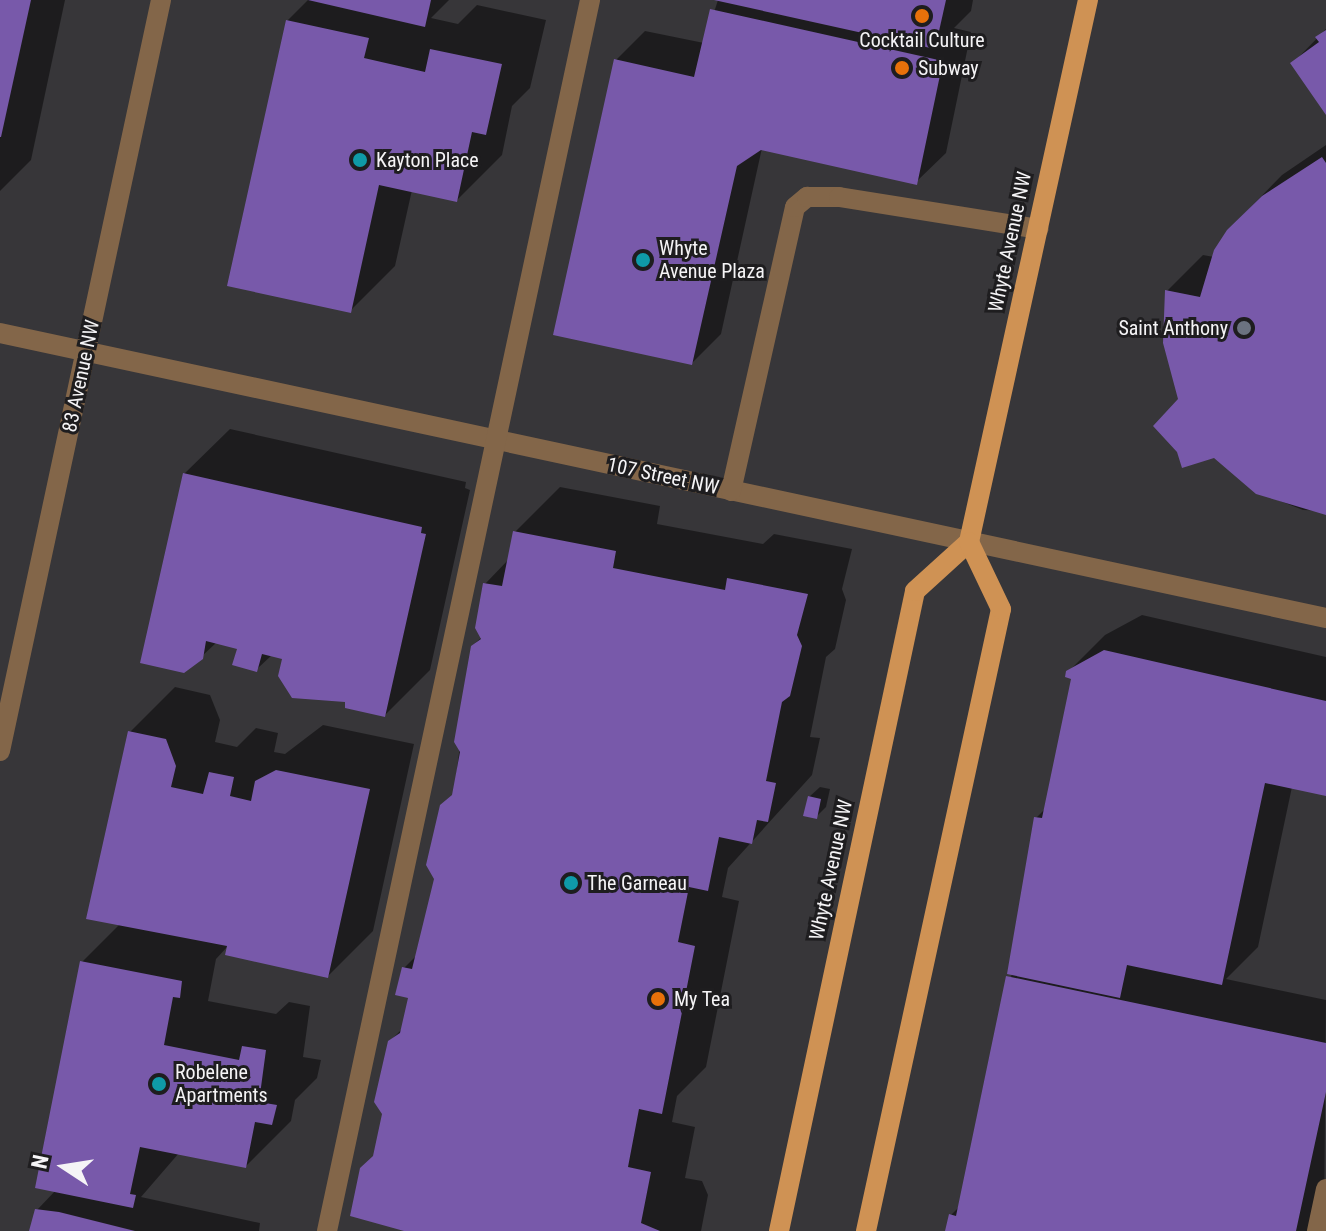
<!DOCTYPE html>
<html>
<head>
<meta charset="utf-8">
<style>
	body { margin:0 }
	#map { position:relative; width:1326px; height:1231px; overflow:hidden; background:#373639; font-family:"Roboto Condensed",sans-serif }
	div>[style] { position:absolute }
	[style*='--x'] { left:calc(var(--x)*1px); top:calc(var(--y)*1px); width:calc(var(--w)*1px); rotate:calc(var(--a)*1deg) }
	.shadow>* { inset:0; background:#0007 }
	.building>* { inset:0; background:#7859aa }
	.minor>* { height:20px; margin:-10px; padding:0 10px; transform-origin:10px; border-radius:10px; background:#836649 }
	.major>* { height:20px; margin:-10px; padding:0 10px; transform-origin:10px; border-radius:10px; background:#cf9254 }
	.dots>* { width:22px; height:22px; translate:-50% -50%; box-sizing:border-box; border:4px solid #1e1d1f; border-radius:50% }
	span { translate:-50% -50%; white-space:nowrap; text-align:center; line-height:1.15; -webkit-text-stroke:6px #1e1d1f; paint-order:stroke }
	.poi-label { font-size:20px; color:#f5f4f6 }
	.left { translate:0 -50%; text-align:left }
	.right { translate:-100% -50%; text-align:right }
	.street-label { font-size:20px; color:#f5f4f6 }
	.north { position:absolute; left:24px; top:1127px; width:80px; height:80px; -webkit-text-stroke:6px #1e1d1f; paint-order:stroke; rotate:282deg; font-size:22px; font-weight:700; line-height:32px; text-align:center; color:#f5f4f6 }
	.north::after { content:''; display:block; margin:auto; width:28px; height:36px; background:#f5f4f6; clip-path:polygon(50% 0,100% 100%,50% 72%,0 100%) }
</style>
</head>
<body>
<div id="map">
	<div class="shadow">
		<div style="clip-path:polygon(0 0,65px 0,31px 160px,0 191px)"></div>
		<div style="clip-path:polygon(308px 0,449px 0,431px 18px,458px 24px,477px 5px,546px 20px,530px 88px,512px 106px,502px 155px,457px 200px,412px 190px,395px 266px,350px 311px,287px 21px)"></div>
		<div style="clip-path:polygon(718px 0,973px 0,971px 11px,954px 28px,971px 32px,946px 153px,916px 182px,762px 148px,721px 334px,692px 363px,616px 60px,645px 31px,704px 43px)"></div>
		<div style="clip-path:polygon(1326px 29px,1326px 112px,1293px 63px)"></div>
		<div style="clip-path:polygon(1326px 145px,1326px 511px,1303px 510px,1257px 492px,1180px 400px,1167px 291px,1203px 255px,1214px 257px,1245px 213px,1282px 175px)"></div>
		<div style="clip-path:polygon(230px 429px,466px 482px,465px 488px,470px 490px,430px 670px,385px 715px,348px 700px,284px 658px,272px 655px,257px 669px,239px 647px,217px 642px,201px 657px,184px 474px)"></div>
		<div style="clip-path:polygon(560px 487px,660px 506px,657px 524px,763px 544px,774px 534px,852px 549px,842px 589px,846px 600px,835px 649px,826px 657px,810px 737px,820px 738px,812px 775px,728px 868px,722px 897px,739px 901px,706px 1067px,677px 1096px,672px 1122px,695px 1127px,685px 1178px,702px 1181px,708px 1195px,701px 1231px,432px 1231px,375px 1155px,384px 1114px,389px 1042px,403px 1028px,410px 996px,404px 968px,418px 954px,454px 794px,472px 646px,482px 637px,485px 584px,509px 559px,515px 532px)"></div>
		<div style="clip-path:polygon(1142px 615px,1326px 657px,1326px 794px,1292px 787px,1258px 947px,1226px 979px,1326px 1000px,1324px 1231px,947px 1231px,951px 1215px,960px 1206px,1012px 973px,1036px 818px,1046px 808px,1074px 677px,1068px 672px,1105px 635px)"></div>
		<div style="clip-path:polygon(175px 687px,210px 695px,220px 720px,215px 742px,237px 747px,256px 728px,278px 733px,274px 752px,285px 754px,323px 725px,414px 744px,373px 931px,328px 976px,228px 946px,216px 959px,208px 1001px,276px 1014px,289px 1002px,310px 1006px,303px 1057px,321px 1060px,317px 1078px,295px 1100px,291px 1121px,246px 1166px,179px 1153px,141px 1197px,260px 1223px,259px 1231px,31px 1231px,37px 1210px,56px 1190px,82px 962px,120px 924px,130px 732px)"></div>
		<div style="clip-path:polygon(820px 787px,830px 789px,826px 807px,816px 817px,809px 797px)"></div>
	</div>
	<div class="building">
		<div style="clip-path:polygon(0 0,31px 0,1px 137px,0 137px)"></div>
		<div style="clip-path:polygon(308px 0,431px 0,425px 27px)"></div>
		<div style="clip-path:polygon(714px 0,946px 0,935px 49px)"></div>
		<div style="clip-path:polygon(710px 9px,943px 61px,917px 185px,761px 150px,737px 166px,692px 365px,553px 335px,614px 59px,694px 77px)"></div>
		<div style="clip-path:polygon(286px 20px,369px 38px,364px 58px,425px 72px,430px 49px,502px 64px,486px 135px,472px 132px,457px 202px,379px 185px,351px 313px,227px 286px)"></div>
		<div style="clip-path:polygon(1326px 30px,1326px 115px,1290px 63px,1319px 42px,1315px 37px)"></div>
		<div style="clip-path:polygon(1322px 157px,1326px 163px,1326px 515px,1256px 494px,1214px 458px,1182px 468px,1177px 452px,1153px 426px,1178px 399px,1163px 343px,1165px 290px,1200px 297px,1214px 250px,1227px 230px,1262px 196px)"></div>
		<div style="clip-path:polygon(183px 473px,422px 527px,421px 533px,426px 534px,385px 717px,345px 708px,345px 702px,292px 698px,278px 676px,282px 659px,262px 654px,257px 672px,232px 665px,237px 649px,206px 641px,203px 659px,184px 673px,140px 663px)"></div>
		<div style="clip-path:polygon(513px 531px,616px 551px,613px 568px,725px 590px,727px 578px,808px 594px,797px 635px,802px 646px,790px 696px,782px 702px,766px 781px,776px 783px,768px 822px,757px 820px,752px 844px,719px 837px,708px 891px,689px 887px,678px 942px,695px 946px,662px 1114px,639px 1109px,628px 1167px,651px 1172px,641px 1223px,660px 1231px,404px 1231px,350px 1216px,360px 1168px,373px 1156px,382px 1114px,374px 1102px,388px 1041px,400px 1033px,408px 998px,395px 995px,402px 967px,412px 969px,434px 879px,426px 865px,440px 805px,452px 795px,460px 752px,454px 742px,471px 646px,481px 639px,475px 628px,483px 583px,502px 586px)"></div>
		<div style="clip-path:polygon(1104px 650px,1326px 701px,1326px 796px,1265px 783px,1222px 985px,1127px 965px,1120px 998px,1007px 974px,1034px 817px,1042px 818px,1071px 679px,1065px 677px,1066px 671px)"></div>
		<div style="clip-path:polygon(128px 731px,166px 739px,176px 766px,171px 787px,203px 794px,209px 772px,234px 777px,230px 796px,251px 801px,255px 781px,276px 770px,370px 789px,328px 978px,225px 955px,227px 946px,86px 919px)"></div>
		<div style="clip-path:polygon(808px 796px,821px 799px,817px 819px,803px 816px)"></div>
		<div style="clip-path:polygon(80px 961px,182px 981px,180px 998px,173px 997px,164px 1045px,239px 1060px,242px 1046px,266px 1050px,259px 1102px,277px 1105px,272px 1125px,255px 1122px,246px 1168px,140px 1147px,130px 1194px,136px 1195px,133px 1208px,35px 1188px)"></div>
		<div style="clip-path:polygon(1006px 976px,1326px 1043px,1326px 1092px,1296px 1231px,945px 1231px,949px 1214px,956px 1216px)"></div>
		<div style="clip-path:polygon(35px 1209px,59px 1212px,135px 1231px,29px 1231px)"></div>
	</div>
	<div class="minor">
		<div style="--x:0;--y:333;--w:1356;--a:12.13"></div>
		<div style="--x:731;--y:491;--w:291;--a:-77.3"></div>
		<div style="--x:795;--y:207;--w:16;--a:-40"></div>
		<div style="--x:807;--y:197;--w:32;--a:0"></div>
		<div style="--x:839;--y:197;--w:202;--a:9.1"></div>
		<div style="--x:0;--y:751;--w:768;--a:-77.9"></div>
		<div style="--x:327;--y:1231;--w:1259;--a:-77.94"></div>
		<div style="--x:1317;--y:1231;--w:43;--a:-77.9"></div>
	</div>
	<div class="major">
		<div style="--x:779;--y:1231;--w:654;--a:-78"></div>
		<div style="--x:915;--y:591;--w:73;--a:-42.2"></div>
		<div style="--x:969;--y:542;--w:555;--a:-77.62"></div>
		<div style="--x:866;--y:1231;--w:636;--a:-77.75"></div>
		<div style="--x:1001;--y:609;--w:74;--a:-115.5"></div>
	</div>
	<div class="dots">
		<div style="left:922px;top:16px;background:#e8710a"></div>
		<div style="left:902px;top:68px;background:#e8710a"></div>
		<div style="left:360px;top:160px;background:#0f9aa8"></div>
		<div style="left:643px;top:260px;background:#0f9aa8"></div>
		<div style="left:1244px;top:328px;background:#6b7280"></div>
		<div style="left:571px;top:883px;background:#0f9aa8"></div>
		<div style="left:658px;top:999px;background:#e8710a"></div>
		<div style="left:159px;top:1084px;background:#0f9aa8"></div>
	</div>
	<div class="poi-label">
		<span style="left:922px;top:40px">Cocktail Culture</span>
		<span class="left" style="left:918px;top:68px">Subway</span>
		<span class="left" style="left:376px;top:160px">Kayton Place</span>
		<span class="left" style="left:659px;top:260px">Whyte<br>Avenue Plaza</span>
		<span class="right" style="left:1228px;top:328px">Saint Anthony</span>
		<span class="left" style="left:587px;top:883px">The Garneau</span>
		<span class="left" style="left:674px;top:999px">My Tea</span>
		<span class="left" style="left:175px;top:1084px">Robelene<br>Apartments</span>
	</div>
	<div class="street-label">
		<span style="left:1010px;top:242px;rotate:-78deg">Whyte Avenue NW</span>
		<span style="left:81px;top:376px;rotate:-78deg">83 Avenue NW</span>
		<span style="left:663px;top:476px;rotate:12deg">107 Street NW</span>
		<span style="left:831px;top:870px;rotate:-78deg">Whyte Avenue NW</span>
	</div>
	<div class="north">N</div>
</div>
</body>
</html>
